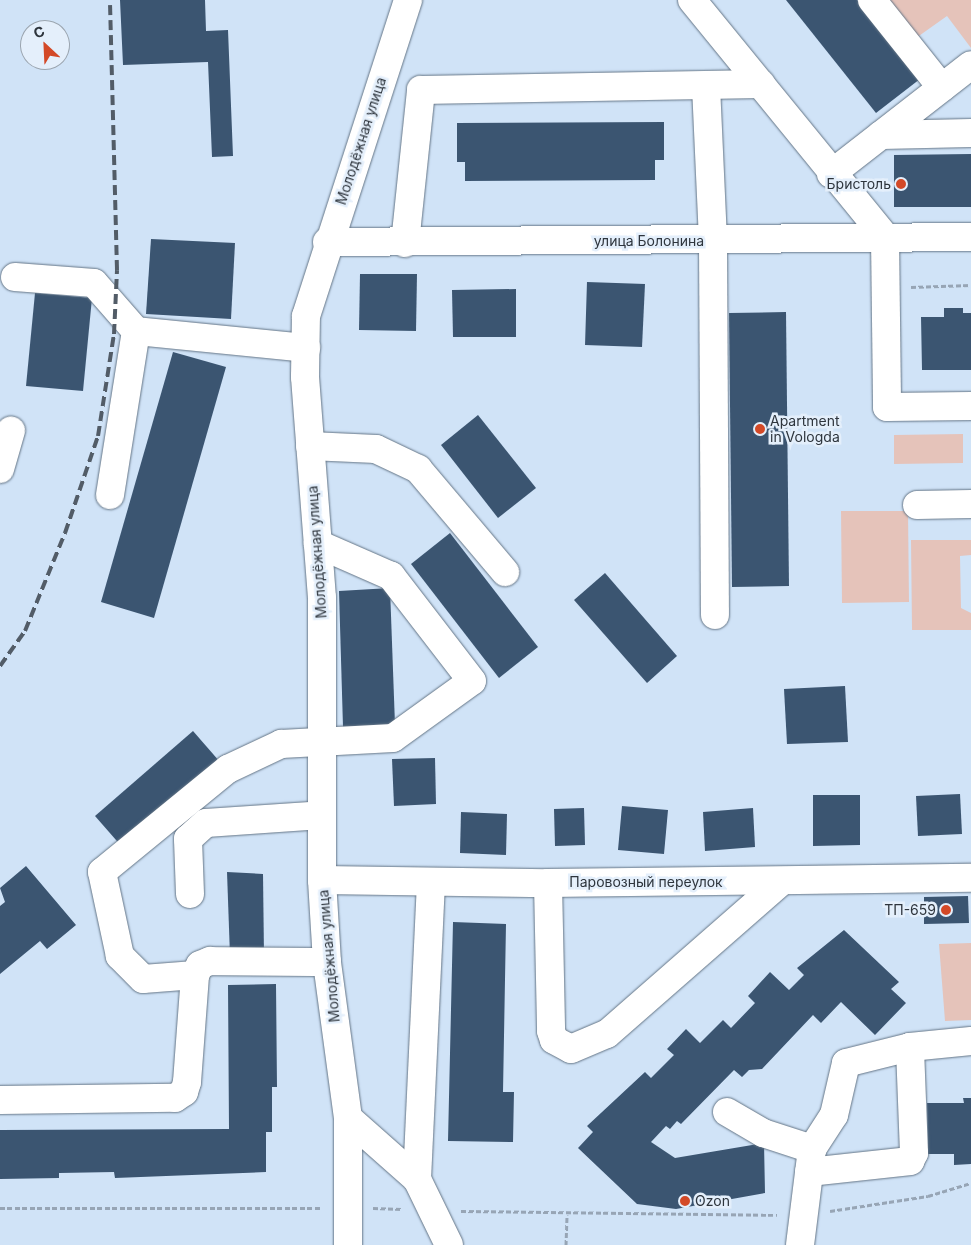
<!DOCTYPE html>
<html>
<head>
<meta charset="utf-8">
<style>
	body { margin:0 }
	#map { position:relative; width:971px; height:1245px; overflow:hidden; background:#d0e3f7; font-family:Inter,sans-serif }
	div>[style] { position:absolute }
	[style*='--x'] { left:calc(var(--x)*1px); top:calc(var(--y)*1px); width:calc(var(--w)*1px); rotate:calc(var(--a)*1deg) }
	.green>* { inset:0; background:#e5c3ba }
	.building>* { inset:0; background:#3b5571 }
	.path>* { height:3px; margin-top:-1.5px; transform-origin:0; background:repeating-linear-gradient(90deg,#97a5b5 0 5px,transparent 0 7.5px) }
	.roads { filter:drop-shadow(0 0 1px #647586) drop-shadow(0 0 1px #647586) }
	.minor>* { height:28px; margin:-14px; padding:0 14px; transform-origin:14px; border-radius:14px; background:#fff }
	.rail>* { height:4px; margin-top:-2px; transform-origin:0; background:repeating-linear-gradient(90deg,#525c67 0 10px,transparent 0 15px) }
	.dots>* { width:14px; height:14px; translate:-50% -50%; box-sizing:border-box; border:2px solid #e4effb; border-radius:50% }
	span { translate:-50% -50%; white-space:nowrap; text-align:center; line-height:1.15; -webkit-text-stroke:5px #e4effb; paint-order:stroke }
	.street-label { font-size:14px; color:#2e353d }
	.poi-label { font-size:14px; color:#2e353d }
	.right { translate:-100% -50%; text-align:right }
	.left { translate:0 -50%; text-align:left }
	.north { position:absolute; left:20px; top:20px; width:50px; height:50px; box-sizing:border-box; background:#e4effb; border:1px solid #9ba5af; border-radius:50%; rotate:335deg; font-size:14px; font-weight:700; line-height:20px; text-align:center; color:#2e353d }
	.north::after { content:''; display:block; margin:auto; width:18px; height:22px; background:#d34927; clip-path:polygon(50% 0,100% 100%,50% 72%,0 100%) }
</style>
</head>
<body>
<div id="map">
	<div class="green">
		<div style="clip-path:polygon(885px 0,971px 0,971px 48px,947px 16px,916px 38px)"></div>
		<div style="clip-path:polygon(963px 434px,963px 463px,894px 464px,894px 435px)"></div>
		<div style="clip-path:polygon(841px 511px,908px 511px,909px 602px,842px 603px)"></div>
		<div style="clip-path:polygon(911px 540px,971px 540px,971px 555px,960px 556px,961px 608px,971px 613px,971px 630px,912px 630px)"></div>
		<div style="clip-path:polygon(971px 943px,971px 1020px,945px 1021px,939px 944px)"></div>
	</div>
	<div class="building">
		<div style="clip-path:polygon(120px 0,205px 0,206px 31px,228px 30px,233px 156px,212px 157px,208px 62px,123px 65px)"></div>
		<div style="clip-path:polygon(786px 0,857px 0,920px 79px,876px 113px)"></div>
		<div style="clip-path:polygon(664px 122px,664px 160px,655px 160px,655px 180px,465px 181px,465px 162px,457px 162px,457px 123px)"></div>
		<div style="clip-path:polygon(971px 154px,971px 207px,894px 207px,894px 155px)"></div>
		<div style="clip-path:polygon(151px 239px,235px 243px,231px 319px,146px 314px)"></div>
		<div style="clip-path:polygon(360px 274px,417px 274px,416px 331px,359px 330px)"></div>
		<div style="clip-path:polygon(587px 282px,645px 284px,642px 347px,585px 345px)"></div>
		<div style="clip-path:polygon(516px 289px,516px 337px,453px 337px,452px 290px)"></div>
		<div style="clip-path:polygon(35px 293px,92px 298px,83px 391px,26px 386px)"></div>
		<div style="clip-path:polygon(944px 308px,963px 308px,963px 313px,971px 313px,971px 370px,922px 370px,921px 317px,944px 317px)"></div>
		<div style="clip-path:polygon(786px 312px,789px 586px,732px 587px,729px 313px)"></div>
		<div style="clip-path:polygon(173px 352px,226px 367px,154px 618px,101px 602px)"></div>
		<div style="clip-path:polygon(478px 415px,536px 488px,498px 518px,441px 445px)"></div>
		<div style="clip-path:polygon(450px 533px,538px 647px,499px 678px,411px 564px)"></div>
		<div style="clip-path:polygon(605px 573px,677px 656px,647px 683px,574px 600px)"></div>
		<div style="clip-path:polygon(390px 588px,395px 725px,343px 727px,339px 591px)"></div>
		<div style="clip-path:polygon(845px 686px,848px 742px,787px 744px,784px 689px)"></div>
		<div style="clip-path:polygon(193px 731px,220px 762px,123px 848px,95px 816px)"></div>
		<div style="clip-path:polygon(435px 758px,436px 804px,394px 806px,392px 759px)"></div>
		<div style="clip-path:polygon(960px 794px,962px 834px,918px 836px,916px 796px)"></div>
		<div style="clip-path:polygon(813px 795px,860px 795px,860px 845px,813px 846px)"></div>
		<div style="clip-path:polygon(622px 806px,668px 810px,664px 854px,618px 850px)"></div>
		<div style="clip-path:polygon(584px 808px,585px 845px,555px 846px,554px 809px)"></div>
		<div style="clip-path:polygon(753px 808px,755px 847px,705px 851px,703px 812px)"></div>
		<div style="clip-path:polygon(461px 812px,507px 814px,506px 855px,460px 853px)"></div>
		<div style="clip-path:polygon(26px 866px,76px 925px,47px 949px,40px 941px,0 974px,0 906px,5px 902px,0 888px)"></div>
		<div style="clip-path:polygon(227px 872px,263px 874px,264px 956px,230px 956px)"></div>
		<div style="clip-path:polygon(968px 896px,969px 923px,924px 924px,924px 897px)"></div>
		<div style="clip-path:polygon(453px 922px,506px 924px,503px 1092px,514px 1092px,513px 1142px,448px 1141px)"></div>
		<div style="clip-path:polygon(844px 930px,899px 982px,891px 989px,906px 1003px,875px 1035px,841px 1002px,821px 1023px,813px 1015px,762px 1069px,749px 1070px,742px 1077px,734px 1070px,681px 1124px,677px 1121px,670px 1129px,666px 1126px,651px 1142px,675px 1158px,764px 1143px,765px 1193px,676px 1209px,637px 1204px,578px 1148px,593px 1132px,587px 1126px,645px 1072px,651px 1078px,674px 1055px,667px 1049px,686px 1029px,700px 1043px,723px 1020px,731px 1028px,755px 1003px,748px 996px,770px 972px,789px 990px,804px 975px,797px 968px)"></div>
		<div style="clip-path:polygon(276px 984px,277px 1087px,272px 1087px,272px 1132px,266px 1132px,266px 1172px,115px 1178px,114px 1172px,59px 1173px,59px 1178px,0 1179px,0 1130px,229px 1129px,228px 985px)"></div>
		<div style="clip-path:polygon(963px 1098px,971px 1098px,971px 1164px,954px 1165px,954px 1154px,928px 1154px,927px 1103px,964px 1103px)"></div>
	</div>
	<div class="path">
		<div style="--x:911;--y:287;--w:60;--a:-1.9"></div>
		<div style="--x:0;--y:1208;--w:322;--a:0"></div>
		<div style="--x:373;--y:1208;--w:29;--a:2"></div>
		<div style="--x:461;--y:1211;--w:316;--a:0.7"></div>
		<div style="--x:830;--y:1211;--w:99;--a:-8.7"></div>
		<div style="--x:928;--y:1196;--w:45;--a:-16.8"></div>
		<div style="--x:566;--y:1245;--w:30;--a:-88"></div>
	</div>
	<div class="roads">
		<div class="minor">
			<div style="--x:692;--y:0;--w:306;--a:50.8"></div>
			<div style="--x:885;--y:237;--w:170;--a:89.3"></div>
			<div style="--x:887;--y:407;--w:84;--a:-0.7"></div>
			<div style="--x:872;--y:0;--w:112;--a:51.5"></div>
			<div style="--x:706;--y:86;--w:155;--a:87.4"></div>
			<div style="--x:713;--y:241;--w:374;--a:89.7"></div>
			<div style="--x:881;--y:135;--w:90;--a:-1.3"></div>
			<div style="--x:831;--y:174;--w:177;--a:-37.9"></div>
			<div style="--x:327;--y:242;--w:644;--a:-0.44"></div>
			<div style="--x:405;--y:243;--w:154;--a:-84"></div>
			<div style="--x:421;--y:90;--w:340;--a:-1"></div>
			<div style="--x:15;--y:277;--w:79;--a:4.3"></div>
			<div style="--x:94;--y:283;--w:64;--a:48.8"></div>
			<div style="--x:310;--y:446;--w:66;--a:2.6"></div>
			<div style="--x:376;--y:449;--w:47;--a:25.5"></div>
			<div style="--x:418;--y:469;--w:135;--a:49.8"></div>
			<div style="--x:0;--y:469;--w:40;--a:-74"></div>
			<div style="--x:110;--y:495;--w:166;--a:-81"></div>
			<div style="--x:136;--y:331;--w:171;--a:5.7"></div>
			<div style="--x:917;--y:505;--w:54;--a:-1.1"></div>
			<div style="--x:322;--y:880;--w:226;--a:0.8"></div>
			<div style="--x:548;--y:883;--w:423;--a:-0.7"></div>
			<div style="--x:548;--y:883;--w:148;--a:88.8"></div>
			<div style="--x:551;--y:1031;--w:9;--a:72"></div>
			<div style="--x:554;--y:1040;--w:19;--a:28"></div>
			<div style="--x:571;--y:1049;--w:39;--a:-23"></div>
			<div style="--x:607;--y:1034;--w:232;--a:-41.2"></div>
			<div style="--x:190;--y:894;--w:55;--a:-92.1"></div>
			<div style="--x:188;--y:839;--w:24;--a:-42"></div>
			<div style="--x:206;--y:823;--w:116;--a:-3.9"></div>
			<div style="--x:195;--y:975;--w:52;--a:175.6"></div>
			<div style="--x:143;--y:979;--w:33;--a:-135"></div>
			<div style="--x:120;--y:956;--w:86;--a:-102.1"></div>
			<div style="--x:102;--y:872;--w:163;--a:-39.3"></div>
			<div style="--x:228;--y:769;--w:59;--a:-25.3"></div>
			<div style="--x:281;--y:744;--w:112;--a:-3.1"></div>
			<div style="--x:393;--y:738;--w:97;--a:-35.8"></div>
			<div style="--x:472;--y:681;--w:133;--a:-127.6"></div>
			<div style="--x:391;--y:576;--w:80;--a:-156.3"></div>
			<div style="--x:0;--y:1100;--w:175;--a:-0.7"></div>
			<div style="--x:175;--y:1098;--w:11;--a:-34"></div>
			<div style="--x:184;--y:1092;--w:10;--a:-73"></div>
			<div style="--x:187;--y:1082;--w:107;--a:-85.7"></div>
			<div style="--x:195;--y:975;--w:11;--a:-63"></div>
			<div style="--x:200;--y:965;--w:11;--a:-22"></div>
			<div style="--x:210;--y:961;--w:117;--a:0.5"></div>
			<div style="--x:727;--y:1112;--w:42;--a:30.3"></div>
			<div style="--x:763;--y:1133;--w:52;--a:18.1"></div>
			<div style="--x:348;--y:1118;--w:92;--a:41.5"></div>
			<div style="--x:417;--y:1179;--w:73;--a:64.1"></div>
			<div style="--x:809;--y:1172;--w:102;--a:-6.2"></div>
			<div style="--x:910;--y:1161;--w:9;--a:-63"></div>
			<div style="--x:914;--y:1153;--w:106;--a:-92.2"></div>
			<div style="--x:417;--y:1179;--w:297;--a:-87.3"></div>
			<div style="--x:348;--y:1245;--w:127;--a:-90"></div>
			<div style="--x:348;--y:1118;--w:157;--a:-97.7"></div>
			<div style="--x:327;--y:962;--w:82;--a:-93.5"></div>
			<div style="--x:322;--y:880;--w:282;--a:-90"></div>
			<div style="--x:322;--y:598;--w:222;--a:-94.4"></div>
			<div style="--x:305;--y:377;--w:61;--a:-89.1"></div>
			<div style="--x:306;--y:316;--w:332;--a:-72.1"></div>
			<div style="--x:800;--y:1245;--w:97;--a:-82.9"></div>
			<div style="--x:812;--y:1149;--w:40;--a:-57.1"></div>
			<div style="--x:834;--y:1115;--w:53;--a:-77"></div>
			<div style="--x:846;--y:1063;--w:66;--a:-14"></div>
			<div style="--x:910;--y:1047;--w:61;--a:-5.6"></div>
		</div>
	</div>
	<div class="rail">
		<div style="--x:0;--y:666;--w:43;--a:-54.5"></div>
		<div style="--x:25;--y:631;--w:106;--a:-67.8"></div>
		<div style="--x:65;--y:533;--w:102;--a:-71.2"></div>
		<div style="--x:98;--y:436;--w:103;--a:-81.1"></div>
		<div style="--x:114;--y:334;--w:64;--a:-87.3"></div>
		<div style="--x:117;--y:270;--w:270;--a:-91.5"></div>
	</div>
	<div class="dots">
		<div style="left:901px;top:184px;background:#d34927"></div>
		<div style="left:760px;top:429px;background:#d34927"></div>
		<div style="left:946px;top:910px;background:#d34927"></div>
		<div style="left:685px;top:1201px;background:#d34927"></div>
	</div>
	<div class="street-label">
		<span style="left:361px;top:141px;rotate:-72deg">Молодёжная улица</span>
		<span style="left:649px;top:241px">улица Болонина</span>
		<span style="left:317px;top:552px;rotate:-94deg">Молодёжная улица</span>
		<span style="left:646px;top:882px">Паровозный переулок</span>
		<span style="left:329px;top:956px;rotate:-95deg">Молодёжная улица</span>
	</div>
	<div class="poi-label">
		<span class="right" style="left:891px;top:184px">Бристоль</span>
		<span class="left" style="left:770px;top:429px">Apartment<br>in Vologda</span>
		<span class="right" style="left:936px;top:910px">ТП-659</span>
		<span class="left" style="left:695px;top:1201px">Ozon</span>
	</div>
	<div class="north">С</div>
</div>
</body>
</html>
